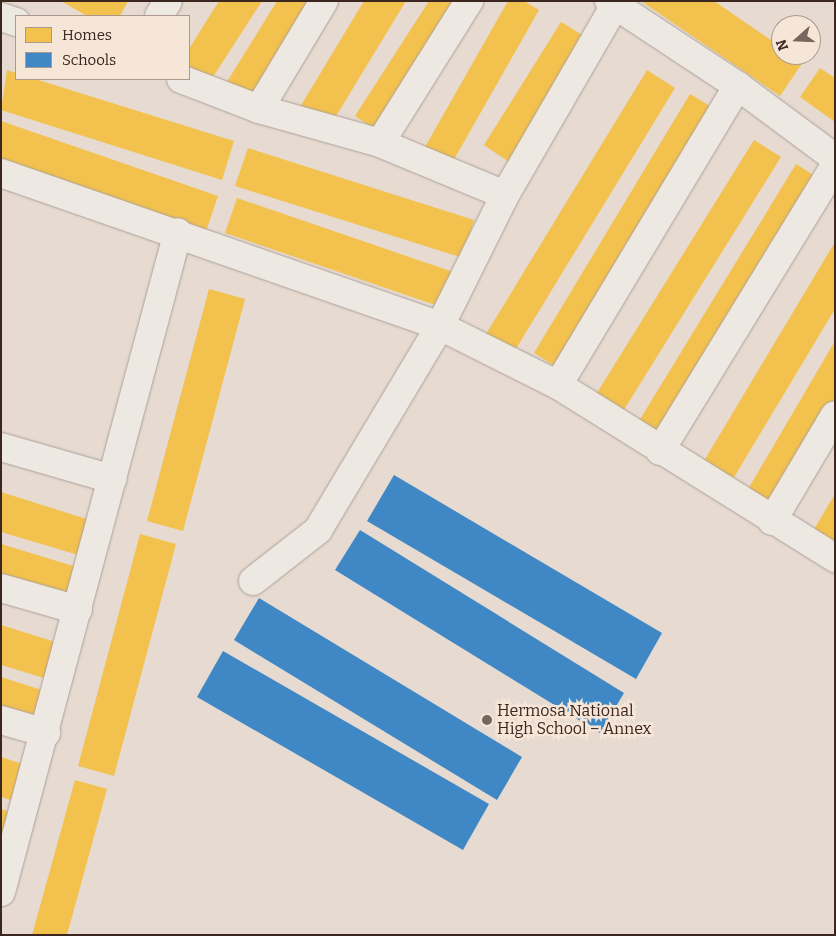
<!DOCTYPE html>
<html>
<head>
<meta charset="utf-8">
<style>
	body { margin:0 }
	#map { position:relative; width:836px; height:936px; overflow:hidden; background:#e6dad1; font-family:Bitter,serif }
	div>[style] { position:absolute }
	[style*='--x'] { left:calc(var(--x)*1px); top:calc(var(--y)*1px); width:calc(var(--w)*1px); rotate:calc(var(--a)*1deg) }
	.homes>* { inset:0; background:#f2c14e }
	.schools>* { inset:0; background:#3f88c5 }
	.roads { filter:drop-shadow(0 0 1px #aca099) drop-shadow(0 0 1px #aca099) }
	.minor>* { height:28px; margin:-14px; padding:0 14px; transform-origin:14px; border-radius:14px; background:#eee8e2 }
	.dots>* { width:14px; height:14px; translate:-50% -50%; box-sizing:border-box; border:2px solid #f6e6d8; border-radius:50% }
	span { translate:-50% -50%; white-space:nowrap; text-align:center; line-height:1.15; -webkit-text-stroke:5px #f6e6d8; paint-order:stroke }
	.poi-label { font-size:16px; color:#3c2620 }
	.left { translate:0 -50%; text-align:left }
	.frame { position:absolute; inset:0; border:2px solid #3c2620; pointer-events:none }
	.legend { position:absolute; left:15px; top:15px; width:175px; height:65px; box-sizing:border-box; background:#f6e6d8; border:1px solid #ac998e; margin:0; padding:6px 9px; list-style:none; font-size:15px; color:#3c2620 }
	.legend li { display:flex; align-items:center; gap:10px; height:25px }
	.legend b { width:25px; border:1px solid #ac998e }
	.north { position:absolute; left:771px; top:15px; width:50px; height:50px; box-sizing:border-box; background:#f6e6d8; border:1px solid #ac998e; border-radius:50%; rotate:250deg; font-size:14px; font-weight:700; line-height:20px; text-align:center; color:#3c2620 }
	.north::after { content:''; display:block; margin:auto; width:18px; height:22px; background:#78655e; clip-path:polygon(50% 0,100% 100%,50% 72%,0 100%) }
</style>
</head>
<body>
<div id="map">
	<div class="homes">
		<div style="clip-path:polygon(61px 1px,128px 1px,120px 16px,87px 16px)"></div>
		<div style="clip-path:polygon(219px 1px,262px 1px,211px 80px,189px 66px,189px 49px)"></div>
		<div style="clip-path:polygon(277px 1px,321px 1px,258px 105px,225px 85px)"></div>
		<div style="clip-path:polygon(364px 1px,406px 1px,330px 126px,300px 107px)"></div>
		<div style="clip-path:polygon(429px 1px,466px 1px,382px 134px,355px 116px)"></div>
		<div style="clip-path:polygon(508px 1px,524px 1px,539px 10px,448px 170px,421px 154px)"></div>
		<div style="clip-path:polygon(641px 1px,714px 1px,781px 47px,781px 55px,803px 62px,780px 96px)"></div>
		<div style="clip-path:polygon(561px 22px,587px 38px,509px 162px,484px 145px)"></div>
		<div style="clip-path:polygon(820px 68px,835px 78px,835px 122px,800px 97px)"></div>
		<div style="clip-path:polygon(7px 70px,16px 73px,16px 79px,35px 79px,234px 141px,222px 180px,1px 110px)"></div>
		<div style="clip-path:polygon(647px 70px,675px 88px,514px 352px,486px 334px)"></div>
		<div style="clip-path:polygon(690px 94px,720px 112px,563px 371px,534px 353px)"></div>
		<div style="clip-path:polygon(1px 121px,218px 196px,206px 231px,1px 161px)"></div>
		<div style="clip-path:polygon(754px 140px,781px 157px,622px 413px,595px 396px)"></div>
		<div style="clip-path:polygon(248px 148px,474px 220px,463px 258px,235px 186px)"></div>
		<div style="clip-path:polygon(796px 164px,823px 181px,666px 438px,639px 421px)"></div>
		<div style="clip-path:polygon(237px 198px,459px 274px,447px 309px,225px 233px)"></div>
		<div style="clip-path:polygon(835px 242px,835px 309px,733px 479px,704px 461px)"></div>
		<div style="clip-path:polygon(209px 289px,245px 299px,183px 531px,147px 521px)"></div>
		<div style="clip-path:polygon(835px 341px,835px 411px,777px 509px,747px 491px)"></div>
		<div style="clip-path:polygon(1px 492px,96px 522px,85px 557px,1px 532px)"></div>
		<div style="clip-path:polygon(835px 494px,835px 544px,813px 531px)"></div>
		<div style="clip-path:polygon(140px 534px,176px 544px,114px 776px,78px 766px)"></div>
		<div style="clip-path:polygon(1px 544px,80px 568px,68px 604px,1px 584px)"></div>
		<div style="clip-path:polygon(1px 625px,65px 645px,54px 681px,1px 665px)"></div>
		<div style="clip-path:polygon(1px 677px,48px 692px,37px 727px,1px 717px)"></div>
		<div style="clip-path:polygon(1px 757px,35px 768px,23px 804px,1px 797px)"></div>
		<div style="clip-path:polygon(75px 780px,107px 789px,67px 935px,32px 935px)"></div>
		<div style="clip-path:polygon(1px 809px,19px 815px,1px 849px)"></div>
	</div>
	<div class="schools">
		<div style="clip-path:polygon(394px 475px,662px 633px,636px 679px,367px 521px)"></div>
		<div style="clip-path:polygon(360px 530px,624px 693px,600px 733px,335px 570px)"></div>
		<div style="clip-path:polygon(259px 598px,522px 757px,497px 800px,234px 640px)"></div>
		<div style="clip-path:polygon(223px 651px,489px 804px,463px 850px,197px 697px)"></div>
	</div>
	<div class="roads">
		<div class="minor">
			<div style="--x:609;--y:1;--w:154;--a:33.4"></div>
			<div style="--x:738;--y:86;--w:121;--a:36.6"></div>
			<div style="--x:159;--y:16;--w:17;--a:-59"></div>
			<div style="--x:1;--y:17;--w:16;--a:18"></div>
			<div style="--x:181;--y:79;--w:84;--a:21"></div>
			<div style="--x:259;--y:109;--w:126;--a:15.7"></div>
			<div style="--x:380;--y:143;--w:135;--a:22.6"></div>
			<div style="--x:259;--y:109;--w:126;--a:-59"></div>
			<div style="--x:380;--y:143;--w:168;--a:-57.9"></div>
			<div style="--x:1;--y:173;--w:465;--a:19.2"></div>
			<div style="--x:440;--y:326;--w:132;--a:26.6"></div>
			<div style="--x:558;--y:385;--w:327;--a:32"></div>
			<div style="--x:558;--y:385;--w:349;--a:-59"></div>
			<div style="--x:1;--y:447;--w:116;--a:16.1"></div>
			<div style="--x:660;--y:451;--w:335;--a:-58.5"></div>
			<div style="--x:772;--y:521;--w:123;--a:-59.3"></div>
			<div style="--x:253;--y:581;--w:83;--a:-38.1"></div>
			<div style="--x:318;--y:530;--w:238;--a:-59.1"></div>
			<div style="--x:440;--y:326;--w:146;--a:-63.6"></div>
			<div style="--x:505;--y:195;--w:220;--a:-59.9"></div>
			<div style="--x:1;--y:588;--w:80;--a:15.9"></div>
			<div style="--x:1;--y:720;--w:47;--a:16.1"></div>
			<div style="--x:1;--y:892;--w:683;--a:-74.99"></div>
		</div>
	</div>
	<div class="dots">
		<div style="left:487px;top:720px;background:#78655e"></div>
	</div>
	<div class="poi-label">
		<span class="left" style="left:497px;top:720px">Hermosa National<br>High School – Annex</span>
	</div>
	<div class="frame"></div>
	<ul class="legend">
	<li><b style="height:14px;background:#f2c14e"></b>Homes</li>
	<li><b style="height:14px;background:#3f88c5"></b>Schools</li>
	</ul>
	<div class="north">N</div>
</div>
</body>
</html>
